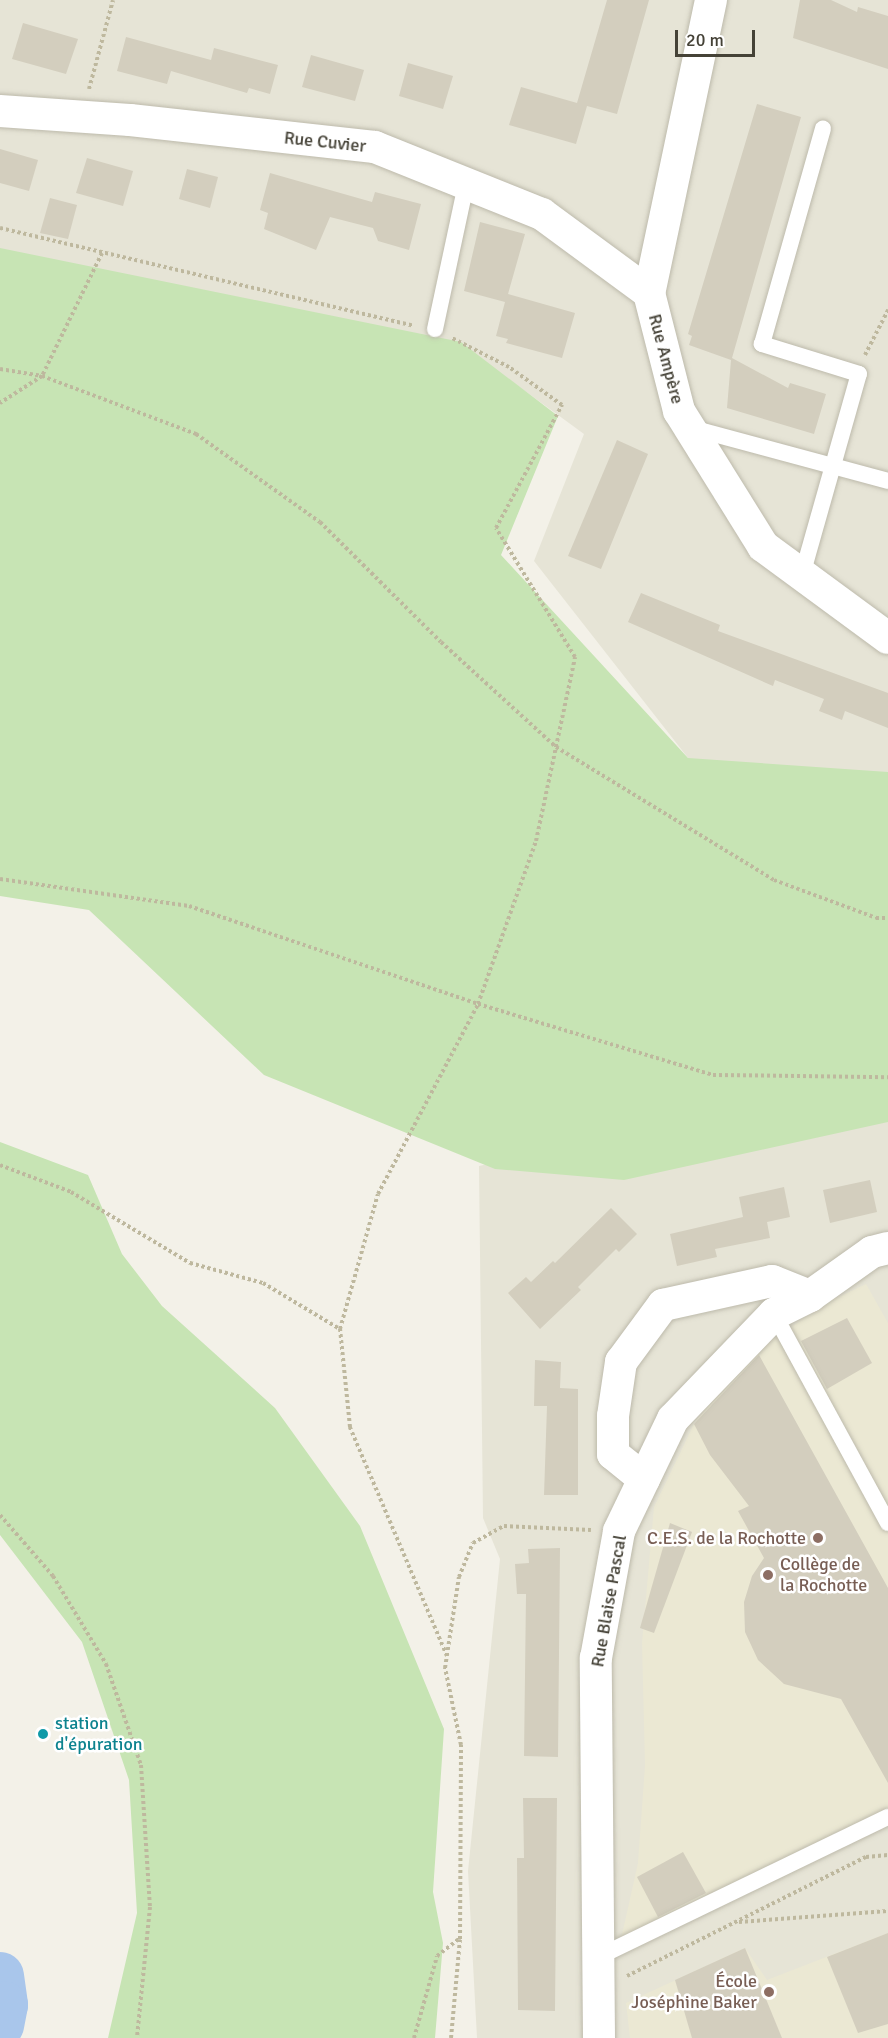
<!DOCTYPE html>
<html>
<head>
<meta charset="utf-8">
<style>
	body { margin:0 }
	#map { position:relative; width:888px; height:2038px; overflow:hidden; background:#f3f1e8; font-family:Signika,sans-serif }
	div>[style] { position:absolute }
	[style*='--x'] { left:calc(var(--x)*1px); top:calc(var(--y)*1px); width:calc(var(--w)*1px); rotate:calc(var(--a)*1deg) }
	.residential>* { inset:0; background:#e6e4d6 }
	.education>* { inset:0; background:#ebe8d3 }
	.green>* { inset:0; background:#c7e4b4 }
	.river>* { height:48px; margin:-24px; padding:0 24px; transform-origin:24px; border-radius:24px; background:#a9c6eb }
	.building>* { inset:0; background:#d3cebe }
	.path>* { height:4px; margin-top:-2px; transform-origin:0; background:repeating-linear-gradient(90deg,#beb89e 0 3px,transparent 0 6px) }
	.roads { filter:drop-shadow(0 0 2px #bdbaab) drop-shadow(0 0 2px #bdbaab) }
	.service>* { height:16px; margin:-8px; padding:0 8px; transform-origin:8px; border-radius:8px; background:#fff }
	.minor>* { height:32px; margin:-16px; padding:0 16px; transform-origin:16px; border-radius:16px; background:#fff }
	.dots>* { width:16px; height:16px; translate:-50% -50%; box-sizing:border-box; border:3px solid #fff; border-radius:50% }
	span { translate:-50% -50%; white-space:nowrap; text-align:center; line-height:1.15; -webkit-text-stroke:5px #fff; paint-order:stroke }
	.street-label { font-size:18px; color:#454237 }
	.education-label { font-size:18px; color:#785e54 }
	.right { translate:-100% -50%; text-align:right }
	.left { translate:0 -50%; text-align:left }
	.culture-label { font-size:18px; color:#0d838f }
	.scale { position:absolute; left:675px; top:30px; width:80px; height:27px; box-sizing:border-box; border:3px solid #454237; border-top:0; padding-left:8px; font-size:18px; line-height:21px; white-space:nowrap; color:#454237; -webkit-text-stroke:4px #fff; paint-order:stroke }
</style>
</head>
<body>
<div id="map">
	<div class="residential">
		<div style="clip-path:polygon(0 0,888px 0,888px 773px,692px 763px,534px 561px,584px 434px,473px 353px,0 257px)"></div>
		<div style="clip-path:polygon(888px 1076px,888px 2038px,477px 2038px,468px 1871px,500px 1559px,483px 1518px,479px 1166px)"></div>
	</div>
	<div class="education">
		<div style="clip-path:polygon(866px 1284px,888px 1323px,888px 1822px,617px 1957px,638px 1863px,645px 1765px,642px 1643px,654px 1507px,694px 1424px,712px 1400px,768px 1342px,828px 1302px)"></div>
		<div style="clip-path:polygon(888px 1933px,888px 2038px,630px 2038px,626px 2003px,745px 1948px,767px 1980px)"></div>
	</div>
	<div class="green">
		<div style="clip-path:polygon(0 248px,461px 342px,558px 416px,501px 555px,688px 758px,888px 772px,888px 1122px,624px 1180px,495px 1169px,264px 1075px,89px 910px,0 896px)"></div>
		<div style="clip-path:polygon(0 1142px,88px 1175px,122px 1254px,162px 1306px,275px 1408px,360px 1526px,444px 1729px,433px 1892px,443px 1943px,435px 2038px,108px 2038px,137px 1913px,129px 1780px,82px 1642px,0 1535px)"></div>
	</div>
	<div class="river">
		<div style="--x:0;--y:1976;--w:29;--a:82"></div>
		<div style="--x:4;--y:2005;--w:20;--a:101"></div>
	</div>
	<div class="building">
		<div style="clip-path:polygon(607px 0,649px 0,617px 114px,587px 106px,576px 144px,509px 125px,521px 87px,577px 103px)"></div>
		<div style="clip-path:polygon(800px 0,831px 0,857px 12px,858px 7px,888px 16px,888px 69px,793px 38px)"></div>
		<div style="clip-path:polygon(23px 23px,78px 39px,66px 74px,12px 59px)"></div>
		<div style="clip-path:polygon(126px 37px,211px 60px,214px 48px,278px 65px,270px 94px,249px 88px,247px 93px,171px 71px,167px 84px,117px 71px)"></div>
		<div style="clip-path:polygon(311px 55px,364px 70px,355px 101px,302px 87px)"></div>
		<div style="clip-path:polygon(408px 63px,453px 76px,443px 109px,399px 96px)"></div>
		<div style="clip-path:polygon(757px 104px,801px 117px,732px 358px,788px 388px,790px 383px,826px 394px,814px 434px,727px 408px,731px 360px,689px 345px,692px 336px,688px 334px)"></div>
		<div style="clip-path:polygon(0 149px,38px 160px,29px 191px,0 183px)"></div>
		<div style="clip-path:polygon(87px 158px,133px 171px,123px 206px,76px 193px)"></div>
		<div style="clip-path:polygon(187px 169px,218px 177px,210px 208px,179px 199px)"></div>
		<div style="clip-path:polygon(270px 173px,372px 202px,375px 192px,421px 204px,409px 250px,378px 241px,373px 228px,330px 217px,316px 250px,264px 229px,268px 213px,260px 210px)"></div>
		<div style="clip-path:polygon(50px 198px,77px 205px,68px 239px,40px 233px)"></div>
		<div style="clip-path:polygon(480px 222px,525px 234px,508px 294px,575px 313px,562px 358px,506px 343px,508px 339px,496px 336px,505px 302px,464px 291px)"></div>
		<div style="clip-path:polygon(617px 440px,648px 454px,601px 569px,568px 556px)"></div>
		<div style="clip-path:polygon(641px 593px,720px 625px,718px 631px,888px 693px,888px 728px,845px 711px,842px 720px,819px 711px,824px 699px,775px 680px,773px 686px,628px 622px)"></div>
		<div style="clip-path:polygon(870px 1180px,877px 1212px,830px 1223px,823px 1190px)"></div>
		<div style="clip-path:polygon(784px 1187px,790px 1217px,767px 1222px,770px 1238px,715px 1249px,717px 1257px,677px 1266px,670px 1234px,743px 1217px,739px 1197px)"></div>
		<div style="clip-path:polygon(611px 1208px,637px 1234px,619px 1252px,616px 1249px,578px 1287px,581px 1290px,540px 1329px,508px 1293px,526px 1277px,531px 1282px,553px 1261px,555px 1263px)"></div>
		<div style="clip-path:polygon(847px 1318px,872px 1363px,827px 1389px,801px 1341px)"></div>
		<div style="clip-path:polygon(759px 1355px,888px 1588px,888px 1783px,841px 1699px,784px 1684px,758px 1660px,745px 1632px,744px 1602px,752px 1576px,764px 1558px,738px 1511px,749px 1506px,710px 1455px,694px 1424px)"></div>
		<div style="clip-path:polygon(535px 1360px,561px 1362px,560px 1388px,578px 1389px,578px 1495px,544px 1495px,547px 1406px,534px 1406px)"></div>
		<div style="clip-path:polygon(670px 1523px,692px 1532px,654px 1633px,640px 1628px)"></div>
		<div style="clip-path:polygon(560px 1548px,558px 1757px,524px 1756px,526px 1594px,517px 1594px,515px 1564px,529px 1563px,528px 1549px)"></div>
		<div style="clip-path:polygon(523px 1798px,557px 1798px,555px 2011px,518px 2010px,517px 1858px,524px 1858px)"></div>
		<div style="clip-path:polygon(683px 1852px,706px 1893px,658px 1917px,637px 1877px)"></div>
		<div style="clip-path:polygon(888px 1933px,888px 2024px,858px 2033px,827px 1957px)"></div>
		<div style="clip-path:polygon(745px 1948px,782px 2038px,692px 2038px,675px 1980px)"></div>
	</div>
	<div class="path">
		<div style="--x:89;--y:89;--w:92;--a:-74.9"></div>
		<div style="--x:0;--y:228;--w:425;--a:13.3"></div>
		<div style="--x:102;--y:253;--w:137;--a:116"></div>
		<div style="--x:42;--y:376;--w:165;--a:20.6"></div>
		<div style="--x:196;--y:434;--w:152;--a:35.4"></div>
		<div style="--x:320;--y:522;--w:170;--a:44.8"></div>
		<div style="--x:441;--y:642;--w:156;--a:42.4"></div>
		<div style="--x:556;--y:747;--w:255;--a:31.4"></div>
		<div style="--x:774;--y:880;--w:109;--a:20.4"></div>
		<div style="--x:876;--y:918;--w:12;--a:0"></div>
		<div style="--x:865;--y:355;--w:51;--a:-62.9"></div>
		<div style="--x:0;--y:369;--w:43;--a:9.5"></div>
		<div style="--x:42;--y:376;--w:50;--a:147.3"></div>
		<div style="--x:0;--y:879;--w:191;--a:8.1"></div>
		<div style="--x:189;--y:906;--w:305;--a:18.7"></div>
		<div style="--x:478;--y:1004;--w:245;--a:16.8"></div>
		<div style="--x:713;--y:1075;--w:175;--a:0.7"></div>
		<div style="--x:0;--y:1165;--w:76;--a:20.8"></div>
		<div style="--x:71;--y:1192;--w:139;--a:30.8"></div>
		<div style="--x:190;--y:1263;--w:76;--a:15.3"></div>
		<div style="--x:263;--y:1283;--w:90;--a:30.9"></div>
		<div style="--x:0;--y:1515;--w:81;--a:49"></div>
		<div style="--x:53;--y:1576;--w:103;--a:58.9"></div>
		<div style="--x:106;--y:1664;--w:107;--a:70.9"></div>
		<div style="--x:141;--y:1765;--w:142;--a:86.4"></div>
		<div style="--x:150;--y:1907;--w:132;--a:95.7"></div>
		<div style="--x:447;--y:1656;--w:249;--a:-113"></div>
		<div style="--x:350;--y:1427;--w:99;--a:-95.8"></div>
		<div style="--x:340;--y:1329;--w:140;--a:-74.3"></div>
		<div style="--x:378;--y:1194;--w:215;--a:-62.2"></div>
		<div style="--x:478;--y:1004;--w:173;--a:-70.4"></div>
		<div style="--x:536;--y:841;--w:188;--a:-78"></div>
		<div style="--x:575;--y:657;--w:151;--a:-121.5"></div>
		<div style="--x:496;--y:528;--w:140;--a:-61.8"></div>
		<div style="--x:562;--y:405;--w:65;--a:-144.4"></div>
		<div style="--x:509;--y:367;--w:64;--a:-153"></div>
		<div style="--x:739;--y:1922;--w:149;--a:-4.2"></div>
		<div style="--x:627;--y:1976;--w:267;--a:-26.5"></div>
		<div style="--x:866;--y:1857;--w:22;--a:-5"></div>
		<div style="--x:414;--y:2038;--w:85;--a:-74.3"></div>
		<div style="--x:437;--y:1956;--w:28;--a:-38"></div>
		<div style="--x:451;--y:2038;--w:99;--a:-84.8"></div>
		<div style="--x:460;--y:1939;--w:194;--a:-89.7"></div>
		<div style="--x:461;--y:1745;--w:79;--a:-101.7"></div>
		<div style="--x:445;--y:1668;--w:92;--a:-81.3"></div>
		<div style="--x:459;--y:1577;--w:37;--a:-68"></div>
		<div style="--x:473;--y:1543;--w:35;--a:-29"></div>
		<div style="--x:504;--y:1526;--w:87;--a:2.6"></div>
	</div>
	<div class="roads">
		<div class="service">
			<div style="--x:435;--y:329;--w:148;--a:-77.9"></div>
			<div style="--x:692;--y:428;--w:203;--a:15.1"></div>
			<div style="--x:802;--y:575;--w:209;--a:-74.2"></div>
			<div style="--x:859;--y:374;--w:102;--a:-162.8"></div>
			<div style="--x:762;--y:344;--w:224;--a:-74.2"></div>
			<div style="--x:774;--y:1314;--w:238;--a:61.4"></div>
			<div style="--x:596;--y:1958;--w:324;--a:-25.8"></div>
		</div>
		<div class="minor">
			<div style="--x:711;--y:0;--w:299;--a:101.9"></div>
			<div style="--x:649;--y:293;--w:122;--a:75.7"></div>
			<div style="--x:679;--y:411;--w:159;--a:58.1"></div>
			<div style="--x:763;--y:546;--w:155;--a:36.4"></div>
			<div style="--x:0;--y:111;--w:130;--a:4"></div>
			<div style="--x:130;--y:120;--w:246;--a:6.3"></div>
			<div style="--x:375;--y:147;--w:180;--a:21.9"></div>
			<div style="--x:542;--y:214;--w:133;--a:36.4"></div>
			<div style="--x:644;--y:1479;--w:40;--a:-141"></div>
			<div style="--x:613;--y:1454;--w:38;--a:-90"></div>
			<div style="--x:613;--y:1416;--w:55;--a:-81.6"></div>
			<div style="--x:621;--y:1362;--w:71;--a:-53.6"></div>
			<div style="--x:663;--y:1305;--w:112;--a:-12.4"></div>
			<div style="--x:772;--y:1281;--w:41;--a:21.5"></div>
			<div style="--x:599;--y:2038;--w:380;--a:-90.5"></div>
			<div style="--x:596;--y:1658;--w:129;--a:-79.7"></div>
			<div style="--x:619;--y:1531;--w:124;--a:-64.3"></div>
			<div style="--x:673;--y:1419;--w:146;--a:-46.1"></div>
			<div style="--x:774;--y:1314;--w:40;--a:-26.6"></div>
			<div style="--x:810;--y:1296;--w:76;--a:-35.4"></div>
			<div style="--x:872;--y:1252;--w:16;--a:-14"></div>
		</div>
	</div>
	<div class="dots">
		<div style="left:818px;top:1538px;background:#8d6e63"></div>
		<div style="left:768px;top:1575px;background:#8d6e63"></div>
		<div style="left:43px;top:1734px;background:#0f9aa8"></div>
		<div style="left:769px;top:1992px;background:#8d6e63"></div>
	</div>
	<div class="street-label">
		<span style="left:325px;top:142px;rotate:6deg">Rue Cuvier</span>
		<span style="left:666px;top:359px;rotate:75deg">Rue Ampère</span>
		<span style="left:609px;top:1601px;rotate:-80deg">Rue Blaise Pascal</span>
	</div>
	<div class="education-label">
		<span class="right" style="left:806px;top:1538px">C.E.S. de la Rochotte</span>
		<span class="left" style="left:780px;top:1575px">Collège de<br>la Rochotte</span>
		<span class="right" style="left:757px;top:1992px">École<br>Joséphine Baker</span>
	</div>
	<div class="culture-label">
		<span class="left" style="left:55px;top:1734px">station<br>d'épuration</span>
	</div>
	<div class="scale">20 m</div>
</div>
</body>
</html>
